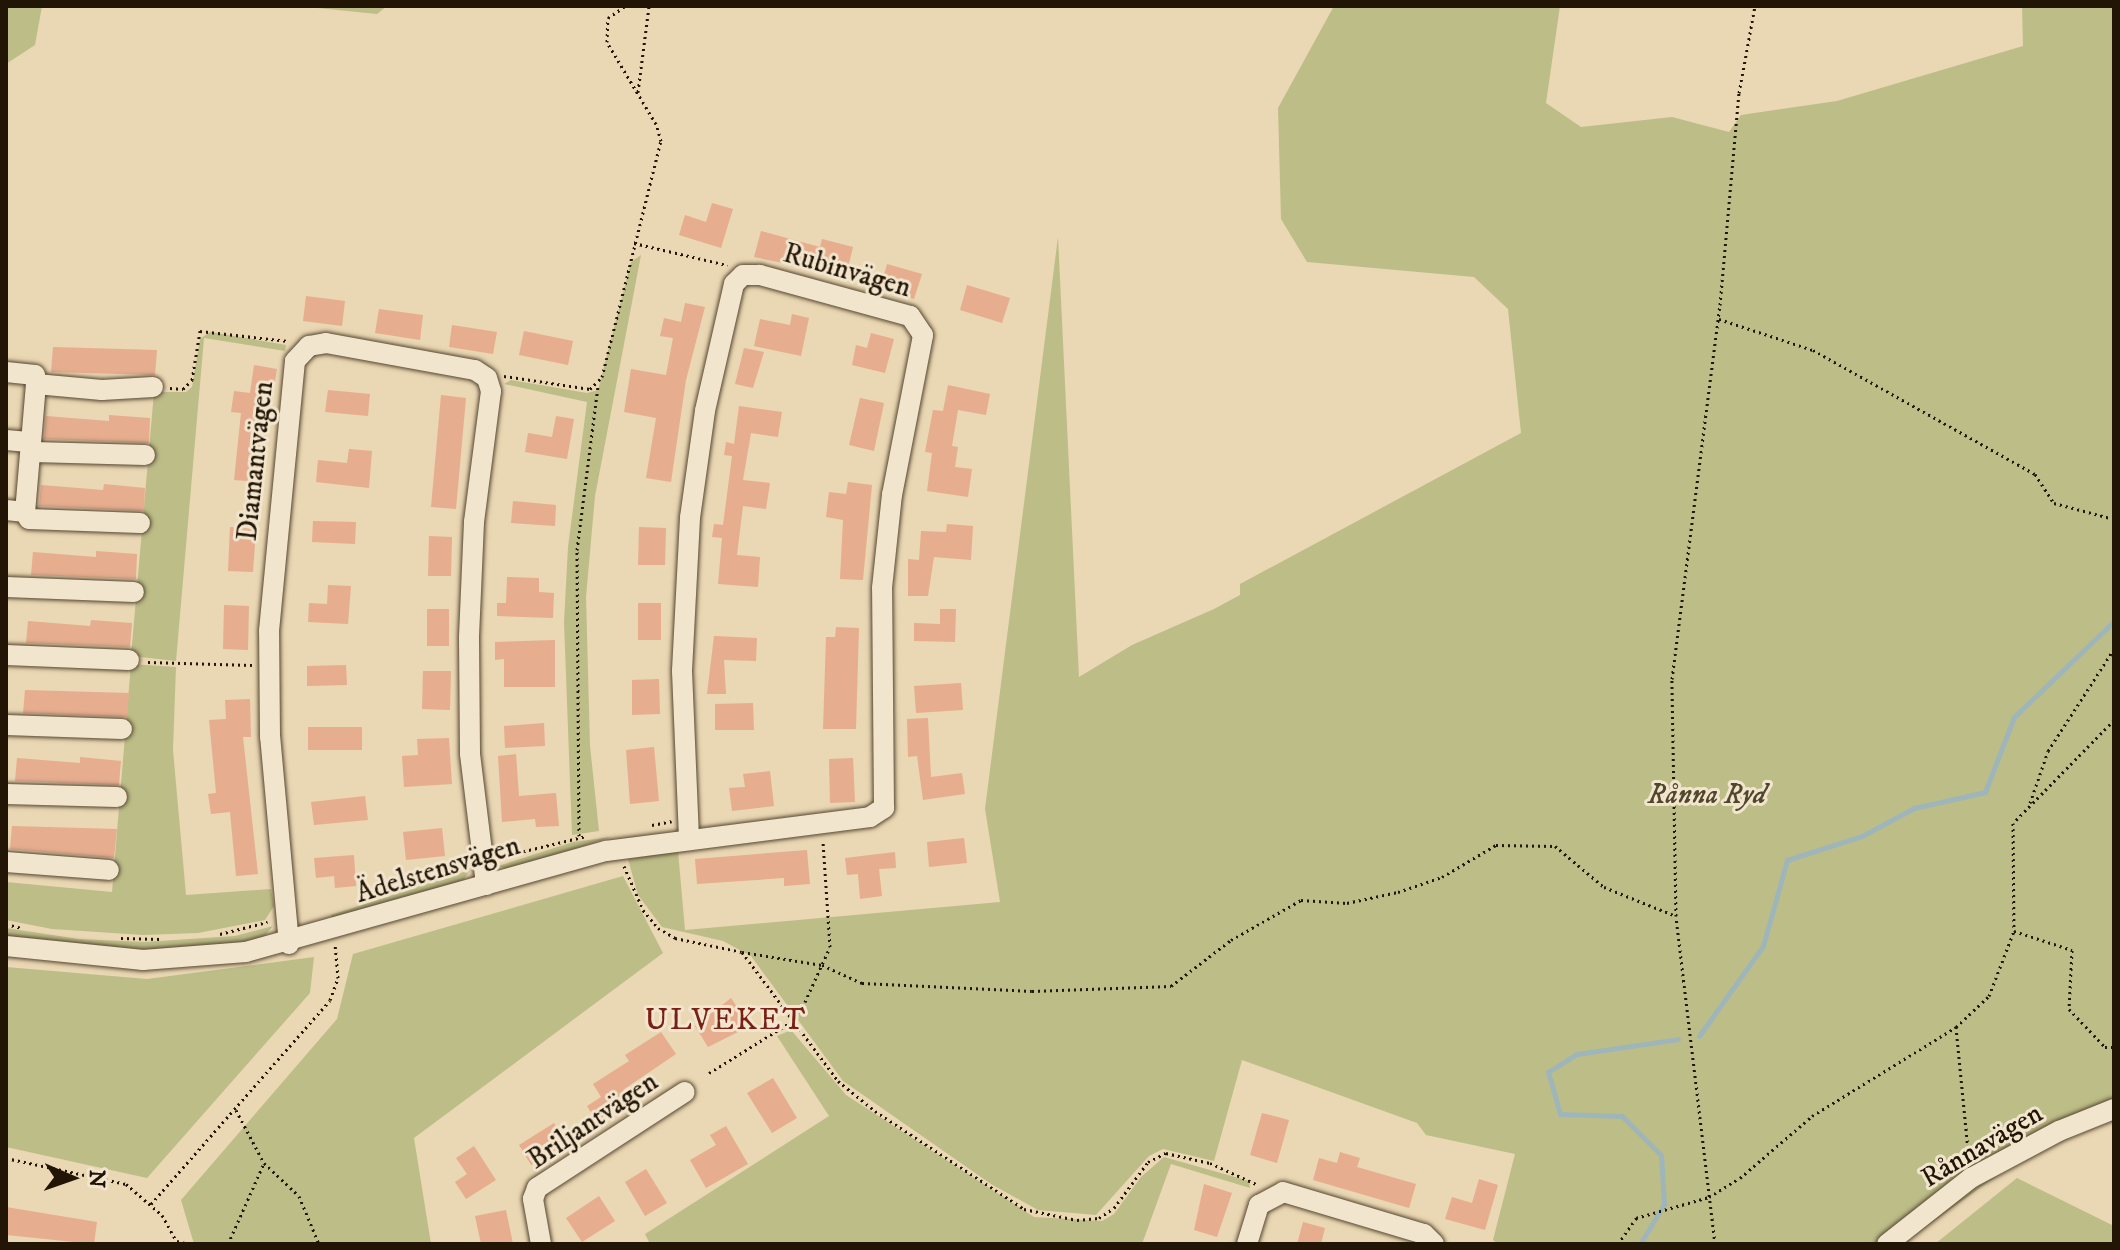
<!DOCTYPE html>
<html>
<head>
<meta charset="utf-8">
<style>
	body { margin:0 }
	#map { position:relative; width:2120px; height:1250px; overflow:hidden; background:#ead7b3; font-family:"IM FELL DW Pica",serif }
	div>[style] { position:absolute }
	[style*='--x'] { left:calc(var(--x)*1px); top:calc(var(--y)*1px); width:calc(var(--w)*1px); rotate:calc(var(--a)*1deg) }
	.green>* { inset:0; background:#bdbd88 }
	.stream>* { height:5px; margin:-2.5px; padding:0 2.5px; transform-origin:2.5px; border-radius:2.5px; background:#9eb6b9 }
	.building>* { inset:0; background:#e6ad8f }
	.path>* { height:3px; margin-top:-1.5px; transform-origin:0; background:repeating-linear-gradient(90deg,#231505 0 2px,transparent 0 6px) }
	.roads { filter:drop-shadow(0 0 2px #554630) drop-shadow(0 0 2px #554630) }
	.street>* { height:20px; margin:-10px; padding:0 10px; transform-origin:10px; border-radius:10px; background:#f1e5ce }
	span { translate:-50% -50%; white-space:nowrap; text-align:center; line-height:1.15; -webkit-text-stroke:6px #f1e5ce; paint-order:stroke }
	.street-label { font-size:28px; color:#231505 }
	.park-label { font-size:28px; color:#51472c; font-style:italic }
	.neighbourhood-label { font-size:30px; color:#7a1f14; letter-spacing:2px }
	.frame { position:absolute; inset:0; border:8px solid #231505; pointer-events:none }
	.north { position:absolute; left:32px; top:1138px; width:80px; height:80px; -webkit-text-stroke:6px #f1e5ce; paint-order:stroke; rotate:92deg; font-size:22px; font-weight:700; line-height:32px; text-align:center; color:#231505 }
	.north::after { content:''; display:block; margin:auto; width:28px; height:36px; background:#231505; clip-path:polygon(50% 0,100% 100%,50% 72%,0 100%) }
</style>
</head>
<body>
<div id="map">
	<div class="green">
		<div style="clip-path:polygon(6px 6px,42px 6px,35px 45px,6px 64px)"></div>
		<div style="clip-path:polygon(298px 6px,387px 6px,377px 14px)"></div>
		<div style="clip-path:polygon(1334px 6px,1560px 6px,1546px 103px,1581px 127px,1672px 117px,1729px 132px,1741px 115px,1837px 101px,2023px 46px,2022px 6px,2114px 6px,2114px 1117px,2054px 1135px,1902px 1244px,1498px 1244px,1493px 1240px,1515px 1154px,1426px 1135px,1417px 1123px,1242px 1060px,1214px 1161px,1163px 1149px,1149px 1156px,1096px 1215px,1038px 1210px,991px 1184px,843px 1081px,751px 956px,723px 941px,662px 927px,638px 895px,628px 859px,678px 851px,685px 930px,1000px 902px,985px 809px,1058px 237px,1079px 677px,1132px 645px,1214px 609px,1240px 595px,1240px 584px,1521px 433px,1508px 309px,1474px 277px,1307px 262px,1281px 219px,1278px 108px)"></div>
		<div style="clip-path:polygon(641px 255px,595px 496px,586px 597px,590px 746px,599px 831px,572px 835px,564px 622px,568px 547px,587px 402px,504px 384px,511px 380px,587px 393px,598px 390px,631px 262px)"></div>
		<div style="clip-path:polygon(210px 332px,286px 345px,285px 351px,204px 338px,176px 661px,131px 656px,154px 392px,186px 392px,192px 387px,200px 339px)"></div>
		<div style="clip-path:polygon(131px 664px,176px 667px,173px 750px,186px 895px,271px 889px,274px 906px,265px 920px,198px 933px,143px 935px,52px 929px,6px 920px,6px 882px,112px 892px)"></div>
		<div style="clip-path:polygon(611px 837px,508px 870px,498px 866px,573px 842px)"></div>
		<div style="clip-path:polygon(470px 870px,461px 884px,333px 922px,331px 915px)"></div>
		<div style="clip-path:polygon(623px 876px,663px 953px,414px 1138px,431px 1244px,194px 1244px,181px 1200px,337px 1019px,353px 954px)"></div>
		<div style="clip-path:polygon(273px 926px,262px 939px,171px 950px,101px 949px,6px 936px,6px 928px,79px 939px,145px 942px,235px 936px)"></div>
		<div style="clip-path:polygon(314px 957px,310px 993px,147px 1178px,6px 1147px,6px 967px,147px 979px)"></div>
		<div style="clip-path:polygon(791px 1030px,846px 1095px,1034px 1217px,1102px 1221px,1114px 1214px,1141px 1177px,1164px 1157px,1249px 1181px,1250px 1188px,1171px 1164px,1142px 1244px,650px 1244px,645px 1234px,829px 1116px,777px 1036px)"></div>
		<div style="clip-path:polygon(2017px 1178px,2114px 1226px,2114px 1244px,1935px 1244px)"></div>
	</div>
	<div class="stream">
		<div style="--x:1699;--y:1036;--w:110;--a:-54.6"></div>
		<div style="--x:1763;--y:946;--w:89;--a:-74.4"></div>
		<div style="--x:1787;--y:860;--w:79;--a:-17.7"></div>
		<div style="--x:1862;--y:836;--w:59;--a:-28.3"></div>
		<div style="--x:1914;--y:808;--w:73;--a:-12.7"></div>
		<div style="--x:1985;--y:792;--w:80;--a:-68.9"></div>
		<div style="--x:2014;--y:717;--w:139;--a:-43.8"></div>
		<div style="--x:1640;--y:1244;--w:47;--a:-59"></div>
		<div style="--x:1664;--y:1204;--w:49;--a:-93.5"></div>
		<div style="--x:1661;--y:1155;--w:55;--a:-135"></div>
		<div style="--x:1622;--y:1116;--w:62;--a:-178.2"></div>
		<div style="--x:1560;--y:1114;--w:44;--a:-105.9"></div>
		<div style="--x:1548;--y:1072;--w:34;--a:-32"></div>
		<div style="--x:1577;--y:1054;--w:102;--a:-8.4"></div>
	</div>
	<div class="building">
		<div style="clip-path:polygon(712px 203px,733px 209px,721px 248px,679px 235px,685px 215px,706px 222px)"></div>
		<div style="clip-path:polygon(761px 231px,820px 247px,822px 239px,853px 247px,846px 276px,754px 257px)"></div>
		<div style="clip-path:polygon(887px 264px,922px 274px,914px 299px,880px 289px)"></div>
		<div style="clip-path:polygon(967px 285px,1010px 298px,1002px 323px,960px 310px)"></div>
		<div style="clip-path:polygon(306px 296px,345px 301px,342px 326px,303px 321px)"></div>
		<div style="clip-path:polygon(685px 303px,705px 307px,686px 380px,671px 482px,646px 478px,656px 418px,624px 412px,631px 369px,666px 375px,673px 338px,660px 336px,664px 318px,681px 322px)"></div>
		<div style="clip-path:polygon(379px 309px,423px 315px,420px 340px,375px 333px)"></div>
		<div style="clip-path:polygon(792px 314px,809px 318px,801px 356px,754px 346px,760px 319px,790px 325px)"></div>
		<div style="clip-path:polygon(452px 325px,497px 332px,493px 354px,449px 347px)"></div>
		<div style="clip-path:polygon(524px 331px,573px 341px,568px 365px,519px 355px)"></div>
		<div style="clip-path:polygon(871px 333px,894px 339px,885px 373px,852px 365px,856px 345px,867px 348px)"></div>
		<div style="clip-path:polygon(53px 347px,157px 350px,155px 375px,51px 372px)"></div>
		<div style="clip-path:polygon(744px 348px,764px 352px,753px 388px,735px 384px)"></div>
		<div style="clip-path:polygon(254px 365px,277px 369px,259px 482px,234px 480px,241px 413px,231px 412px,234px 391px,250px 393px)"></div>
		<div style="clip-path:polygon(948px 385px,990px 394px,986px 415px,958px 410px,952px 446px,958px 447px,955px 467px,972px 469px,968px 497px,927px 491px,932px 453px,925px 452px,933px 410px,943px 411px)"></div>
		<div style="clip-path:polygon(328px 390px,370px 394px,368px 416px,325px 412px)"></div>
		<div style="clip-path:polygon(441px 395px,466px 398px,456px 509px,431px 507px)"></div>
		<div style="clip-path:polygon(860px 398px,884px 403px,874px 451px,849px 445px)"></div>
		<div style="clip-path:polygon(739px 406px,782px 412px,778px 437px,751px 433px,743px 480px,770px 483px,766px 509px,743px 506px,737px 555px,760px 557px,758px 587px,718px 584px,722px 538px,712px 537px,714px 524px,723px 525px,732px 456px,724px 455px,726px 442px,734px 444px)"></div>
		<div style="clip-path:polygon(109px 415px,150px 418px,149px 443px,44px 439px,46px 416px,109px 421px)"></div>
		<div style="clip-path:polygon(556px 416px,574px 419px,567px 459px,525px 452px,528px 433px,552px 437px)"></div>
		<div style="clip-path:polygon(349px 449px,372px 451px,369px 488px,316px 482px,318px 460px,347px 463px)"></div>
		<div style="clip-path:polygon(848px 482px,872px 485px,863px 580px,840px 579px,843px 520px,826px 517px,829px 492px,846px 494px)"></div>
		<div style="clip-path:polygon(104px 484px,145px 488px,144px 511px,39px 506px,41px 485px,103px 490px)"></div>
		<div style="clip-path:polygon(513px 501px,556px 505px,555px 526px,511px 523px)"></div>
		<div style="clip-path:polygon(313px 521px,356px 522px,355px 544px,312px 542px)"></div>
		<div style="clip-path:polygon(947px 524px,973px 526px,971px 560px,934px 557px,928px 596px,908px 596px,908px 559px,919px 560px,921px 531px,946px 532px)"></div>
		<div style="clip-path:polygon(230px 527px,256px 529px,253px 572px,228px 571px)"></div>
		<div style="clip-path:polygon(639px 527px,666px 528px,665px 565px,638px 565px)"></div>
		<div style="clip-path:polygon(429px 536px,452px 537px,451px 576px,428px 576px)"></div>
		<div style="clip-path:polygon(96px 551px,137px 554px,136px 579px,31px 575px,33px 552px,96px 557px)"></div>
		<div style="clip-path:polygon(507px 577px,539px 578px,539px 592px,554px 593px,553px 618px,497px 616px,497px 603px,506px 603px)"></div>
		<div style="clip-path:polygon(328px 585px,351px 586px,348px 624px,308px 622px,309px 603px,327px 604px)"></div>
		<div style="clip-path:polygon(638px 603px,661px 603px,661px 640px,638px 640px)"></div>
		<div style="clip-path:polygon(224px 605px,249px 606px,248px 650px,223px 649px)"></div>
		<div style="clip-path:polygon(427px 609px,449px 609px,449px 646px,427px 646px)"></div>
		<div style="clip-path:polygon(940px 609px,956px 609px,955px 642px,914px 641px,914px 623px,940px 624px)"></div>
		<div style="clip-path:polygon(91px 620px,132px 623px,130px 647px,26px 643px,28px 621px,90px 626px)"></div>
		<div style="clip-path:polygon(836px 627px,859px 628px,856px 729px,823px 729px,826px 637px,835px 637px)"></div>
		<div style="clip-path:polygon(714px 636px,757px 638px,756px 661px,724px 660px,726px 694px,707px 694px)"></div>
		<div style="clip-path:polygon(555px 640px,555px 687px,504px 687px,504px 659px,495px 660px,495px 642px)"></div>
		<div style="clip-path:polygon(346px 665px,347px 685px,307px 686px,307px 666px)"></div>
		<div style="clip-path:polygon(423px 671px,451px 671px,450px 710px,422px 709px)"></div>
		<div style="clip-path:polygon(659px 679px,660px 714px,632px 715px,632px 680px)"></div>
		<div style="clip-path:polygon(961px 683px,963px 710px,916px 713px,914px 686px)"></div>
		<div style="clip-path:polygon(25px 690px,129px 693px,127px 717px,23px 713px)"></div>
		<div style="clip-path:polygon(250px 699px,251px 737px,243px 737px,258px 874px,236px 876px,230px 812px,211px 814px,208px 794px,216px 793px,209px 720px,226px 719px,225px 700px)"></div>
		<div style="clip-path:polygon(753px 703px,754px 730px,715px 730px,715px 704px)"></div>
		<div style="clip-path:polygon(928px 718px,931px 777px,962px 773px,965px 794px,923px 800px,917px 756px,908px 757px,907px 719px)"></div>
		<div style="clip-path:polygon(544px 723px,545px 746px,505px 748px,504px 726px)"></div>
		<div style="clip-path:polygon(308px 727px,362px 727px,362px 750px,308px 750px)"></div>
		<div style="clip-path:polygon(449px 738px,452px 784px,404px 787px,402px 756px,418px 755px,417px 739px)"></div>
		<div style="clip-path:polygon(654px 747px,659px 801px,630px 804px,626px 750px)"></div>
		<div style="clip-path:polygon(516px 754px,519px 796px,556px 793px,559px 826px,536px 827px,535px 819px,502px 822px,498px 756px)"></div>
		<div style="clip-path:polygon(80px 757px,121px 761px,119px 785px,15px 781px,17px 758px,80px 763px)"></div>
		<div style="clip-path:polygon(853px 758px,855px 802px,830px 803px,829px 759px)"></div>
		<div style="clip-path:polygon(770px 771px,774px 806px,732px 811px,729px 788px,745px 787px,743px 774px)"></div>
		<div style="clip-path:polygon(365px 796px,368px 820px,314px 825px,311px 802px)"></div>
		<div style="clip-path:polygon(12px 826px,117px 829px,114px 858px,10px 849px)"></div>
		<div style="clip-path:polygon(442px 828px,445px 856px,406px 860px,403px 832px)"></div>
		<div style="clip-path:polygon(964px 838px,967px 863px,929px 867px,927px 842px)"></div>
		<div style="clip-path:polygon(807px 850px,810px 884px,784px 886px,784px 878px,697px 884px,695px 859px)"></div>
		<div style="clip-path:polygon(895px 852px,896px 868px,879px 869px,882px 896px,860px 899px,858px 874px,847px 875px,845px 858px)"></div>
		<div style="clip-path:polygon(354px 855px,356px 886px,335px 888px,334px 876px,316px 878px,314px 858px)"></div>
		<div style="clip-path:polygon(731px 998px,750px 1026px,708px 1047px,695px 1026px)"></div>
		<div style="clip-path:polygon(661px 1032px,676px 1054px,623px 1090px,632px 1103px,598px 1124px,587px 1106px,601px 1097px,593px 1084px,629px 1061px,625px 1055px)"></div>
		<div style="clip-path:polygon(773px 1078px,797px 1118px,772px 1133px,747px 1093px)"></div>
		<div style="clip-path:polygon(1262px 1113px,1289px 1120px,1277px 1163px,1250px 1155px)"></div>
		<div style="clip-path:polygon(554px 1123px,566px 1144px,531px 1165px,519px 1145px)"></div>
		<div style="clip-path:polygon(726px 1126px,748px 1164px,706px 1188px,690px 1160px,716px 1145px,710px 1135px)"></div>
		<div style="clip-path:polygon(474px 1146px,496px 1180px,466px 1199px,455px 1182px,467px 1174px,456px 1158px)"></div>
		<div style="clip-path:polygon(1340px 1152px,1360px 1158px,1357px 1167px,1416px 1184px,1409px 1208px,1313px 1180px,1319px 1158px,1337px 1163px)"></div>
		<div style="clip-path:polygon(646px 1169px,667px 1203px,645px 1216px,625px 1182px)"></div>
		<div style="clip-path:polygon(1479px 1179px,1498px 1185px,1485px 1230px,1445px 1219px,1452px 1197px,1472px 1203px)"></div>
		<div style="clip-path:polygon(1204px 1184px,1232px 1193px,1217px 1237px,1194px 1230px)"></div>
		<div style="clip-path:polygon(599px 1196px,615px 1221px,582px 1242px,566px 1218px)"></div>
		<div style="clip-path:polygon(6px 1207px,97px 1222px,94px 1244px,6px 1235px)"></div>
		<div style="clip-path:polygon(506px 1210px,513px 1244px,481px 1244px,475px 1216px)"></div>
		<div style="clip-path:polygon(1303px 1222px,1325px 1228px,1321px 1244px,1297px 1244px)"></div>
	</div>
	<div class="path">
		<div style="--x:638;--y:92;--w:87;--a:-82.7"></div>
		<div style="--x:634;--y:243;--w:96;--a:13.3"></div>
		<div style="--x:1719;--y:319;--w:99;--a:18.3"></div>
		<div style="--x:1813;--y:350;--w:254;--a:29.2"></div>
		<div style="--x:2035;--y:474;--w:35;--a:57"></div>
		<div style="--x:2054;--y:503;--w:62;--a:14.9"></div>
		<div style="--x:504;--y:376;--w:87;--a:8.6"></div>
		<div style="--x:590;--y:389;--w:17;--a:-45"></div>
		<div style="--x:602;--y:377;--w:243;--a:-76"></div>
		<div style="--x:661;--y:141;--w:18;--a:-106"></div>
		<div style="--x:656;--y:124;--w:96;--a:-120.9"></div>
		<div style="--x:607;--y:42;--w:24;--a:-88"></div>
		<div style="--x:608;--y:18;--w:21;--a:-35"></div>
		<div style="--x:170;--y:388;--w:13;--a:4"></div>
		<div style="--x:183;--y:389;--w:13;--a:-45"></div>
		<div style="--x:192;--y:380;--w:50;--a:-80.7"></div>
		<div style="--x:200;--y:331;--w:89;--a:6.5"></div>
		<div style="--x:148;--y:662;--w:104;--a:1.7"></div>
		<div style="--x:2114;--y:720;--w:144;--a:134.4"></div>
		<div style="--x:2013;--y:823;--w:108;--a:89.5"></div>
		<div style="--x:2014;--y:931;--w:61;--a:18.1"></div>
		<div style="--x:2072;--y:950;--w:59;--a:92.9"></div>
		<div style="--x:2069;--y:1009;--w:52;--a:46.5"></div>
		<div style="--x:2105;--y:1047;--w:9;--a:0"></div>
		<div style="--x:2030;--y:803;--w:55;--a:-70.9"></div>
		<div style="--x:2048;--y:751;--w:121;--a:-57.1"></div>
		<div style="--x:652;--y:825;--w:20;--a:-11"></div>
		<div style="--x:579;--y:836;--w:286;--a:-90.4"></div>
		<div style="--x:577;--y:550;--w:165;--a:-82.7"></div>
		<div style="--x:500;--y:857;--w:89;--a:-13.7"></div>
		<div style="--x:624;--y:866;--w:48;--a:66.6"></div>
		<div style="--x:643;--y:910;--w:23;--a:50"></div>
		<div style="--x:658;--y:928;--w:20;--a:30"></div>
		<div style="--x:675;--y:938;--w:68;--a:11.8"></div>
		<div style="--x:742;--y:952;--w:161;--a:53.3"></div>
		<div style="--x:838;--y:1081;--w:48;--a:39"></div>
		<div style="--x:875;--y:1111;--w:178;--a:33.3"></div>
		<div style="--x:1024;--y:1209;--w:54;--a:11.7"></div>
		<div style="--x:1077;--y:1220;--w:22;--a:-5"></div>
		<div style="--x:1099;--y:1218;--w:18;--a:-34"></div>
		<div style="--x:1114;--y:1208;--w:57;--a:-53.5"></div>
		<div style="--x:1148;--y:1162;--w:20;--a:-27"></div>
		<div style="--x:1166;--y:1153;--w:45;--a:12.8"></div>
		<div style="--x:1210;--y:1163;--w:51;--a:24.5"></div>
		<div style="--x:6;--y:924;--w:16;--a:14"></div>
		<div style="--x:220;--y:934;--w:49;--a:-14.3"></div>
		<div style="--x:121;--y:938;--w:40;--a:1.4"></div>
		<div style="--x:742;--y:952;--w:81;--a:9.2"></div>
		<div style="--x:822;--y:965;--w:44;--a:24.2"></div>
		<div style="--x:862;--y:983;--w:170;--a:2.7"></div>
		<div style="--x:1032;--y:991;--w:139;--a:-2.1"></div>
		<div style="--x:1171;--y:986;--w:76;--a:-37.5"></div>
		<div style="--x:1231;--y:940;--w:81;--a:-29.7"></div>
		<div style="--x:1301;--y:900;--w:46;--a:3.7"></div>
		<div style="--x:1347;--y:903;--w:52;--a:-12.2"></div>
		<div style="--x:1398;--y:892;--w:46;--a:-18.8"></div>
		<div style="--x:1442;--y:877;--w:63;--a:-30.7"></div>
		<div style="--x:1496;--y:845;--w:59;--a:1"></div>
		<div style="--x:1555;--y:846;--w:64;--a:39.9"></div>
		<div style="--x:1604;--y:887;--w:78;--a:21.9"></div>
		<div style="--x:709;--y:1073;--w:97;--a:-31.9"></div>
		<div style="--x:791;--y:1022;--w:24;--a:-55"></div>
		<div style="--x:805;--y:1002;--w:60;--a:-65.6"></div>
		<div style="--x:830;--y:947;--w:106;--a:-93.8"></div>
		<div style="--x:236;--y:1110;--w:60;--a:62.2"></div>
		<div style="--x:264;--y:1163;--w:48;--a:43.3"></div>
		<div style="--x:299;--y:1196;--w:52;--a:67.4"></div>
		<div style="--x:6;--y:1158;--w:123;--a:12.2"></div>
		<div style="--x:126;--y:1184;--w:48;--a:40.7"></div>
		<div style="--x:162;--y:1215;--w:33;--a:61"></div>
		<div style="--x:1969;--y:1160;--w:134;--a:-95.6"></div>
		<div style="--x:1956;--y:1027;--w:45;--a:-43.2"></div>
		<div style="--x:1989;--y:996;--w:70;--a:-69"></div>
		<div style="--x:151;--y:1204;--w:271;--a:-48.7"></div>
		<div style="--x:330;--y:1000;--w:23;--a:-70"></div>
		<div style="--x:338;--y:978;--w:33;--a:-95"></div>
		<div style="--x:177;--y:1241;--w:12;--a:14"></div>
		<div style="--x:228;--y:1244;--w:89;--a:-66"></div>
		<div style="--x:1618;--y:1244;--w:32;--a:-55"></div>
		<div style="--x:1636;--y:1218;--w:76;--a:-16"></div>
		<div style="--x:1709;--y:1197;--w:36;--a:-32"></div>
		<div style="--x:1740;--y:1178;--w:95;--a:-40.7"></div>
		<div style="--x:1812;--y:1116;--w:169;--a:-31.7"></div>
		<div style="--x:1715;--y:1244;--w:330;--a:-96.8"></div>
		<div style="--x:1676;--y:916;--w:237;--a:-91"></div>
		<div style="--x:1672;--y:679;--w:377;--a:-82.7"></div>
		<div style="--x:1720;--y:305;--w:213;--a:-84.9"></div>
		<div style="--x:1739;--y:93;--w:88;--a:-79.6"></div>
	</div>
	<div class="roads">
		<div class="street">
			<div style="--x:6;--y:372;--w:29;--a:6"></div>
			<div style="--x:35;--y:375;--w:9;--a:84"></div>
			<div style="--x:36;--y:384;--w:128;--a:94.9"></div>
			<div style="--x:25;--y:512;--w:19;--a:-174"></div>
			<div style="--x:36;--y:384;--w:66;--a:5.2"></div>
			<div style="--x:102;--y:390;--w:51;--a:-3.4"></div>
			<div style="--x:6;--y:440;--w:25;--a:5"></div>
			<div style="--x:33;--y:452;--w:112;--a:1.5"></div>
			<div style="--x:25;--y:512;--w:8;--a:60"></div>
			<div style="--x:29;--y:519;--w:111;--a:2.1"></div>
			<div style="--x:6;--y:587;--w:128;--a:2.2"></div>
			<div style="--x:6;--y:655;--w:123;--a:2.3"></div>
			<div style="--x:6;--y:725;--w:116;--a:2"></div>
			<div style="--x:6;--y:794;--w:111;--a:1.5"></div>
			<div style="--x:6;--y:862;--w:103;--a:4.4"></div>
			<div style="--x:289;--y:944;--w:208;--a:-95.2"></div>
			<div style="--x:270;--y:737;--w:106;--a:-90.5"></div>
			<div style="--x:269;--y:631;--w:271;--a:-84.5"></div>
			<div style="--x:295;--y:361;--w:21;--a:-47"></div>
			<div style="--x:309;--y:346;--w:17;--a:-10"></div>
			<div style="--x:326;--y:343;--w:151;--a:10.3"></div>
			<div style="--x:475;--y:370;--w:14;--a:34"></div>
			<div style="--x:487;--y:378;--w:14;--a:73"></div>
			<div style="--x:491;--y:391;--w:132;--a:97.4"></div>
			<div style="--x:474;--y:522;--w:116;--a:92.5"></div>
			<div style="--x:469;--y:638;--w:116;--a:89.5"></div>
			<div style="--x:470;--y:754;--w:132;--a:83"></div>
			<div style="--x:6;--y:946;--w:138;--a:5.8"></div>
			<div style="--x:143;--y:960;--w:103;--a:-4.4"></div>
			<div style="--x:246;--y:952;--w:374;--a:-15.7"></div>
			<div style="--x:606;--y:851;--w:266;--a:-7.3"></div>
			<div style="--x:870;--y:817;--w:17;--a:-33"></div>
			<div style="--x:884;--y:808;--w:220;--a:-90.5"></div>
			<div style="--x:882;--y:588;--w:94;--a:-83.9"></div>
			<div style="--x:892;--y:495;--w:163;--a:-79"></div>
			<div style="--x:923;--y:335;--w:23;--a:-124"></div>
			<div style="--x:910;--y:316;--w:156;--a:-164.7"></div>
			<div style="--x:760;--y:275;--w:17;--a:180"></div>
			<div style="--x:743;--y:275;--w:13;--a:135"></div>
			<div style="--x:734;--y:284;--w:130;--a:102.9"></div>
			<div style="--x:705;--y:411;--w:108;--a:98"></div>
			<div style="--x:690;--y:518;--w:153;--a:93"></div>
			<div style="--x:682;--y:671;--w:166;--a:87.6"></div>
			<div style="--x:541;--y:1244;--w:46;--a:-100.1"></div>
			<div style="--x:533;--y:1199;--w:12;--a:-70"></div>
			<div style="--x:537;--y:1188;--w:176;--a:-33"></div>
			<div style="--x:1247;--y:1244;--w:41;--a:-72.9"></div>
			<div style="--x:1259;--y:1205;--w:27;--a:-28"></div>
			<div style="--x:1283;--y:1192;--w:147;--a:16.6"></div>
			<div style="--x:1424;--y:1234;--w:14;--a:45"></div>
			<div style="--x:1887;--y:1244;--w:107;--a:-38.2"></div>
			<div style="--x:1971;--y:1178;--w:100;--a:-28.1"></div>
			<div style="--x:2059;--y:1131;--w:59;--a:-21.8"></div>
		</div>
	</div>
	<div class="street-label">
		<span style="left:847px;top:271px;rotate:16deg">Rubinvägen</span>
		<span style="left:256px;top:461px;rotate:-84deg">Diamantvägen</span>
		<span style="left:438px;top:870px;rotate:-17deg">Ädelstensvägen</span>
		<span style="left:593px;top:1121px;rotate:-34deg">Briljantvägen</span>
		<span style="left:1982px;top:1146px;rotate:-31deg">Rånnavägen</span>
	</div>
	<div class="park-label">
		<span style="left:1707px;top:795px">Rånna Ryd</span>
	</div>
	<div class="neighbourhood-label">
		<span style="left:726px;top:1021px">ULVEKET</span>
	</div>
	<div class="frame"></div>
	<div class="north">N</div>
</div>
</body>
</html>
